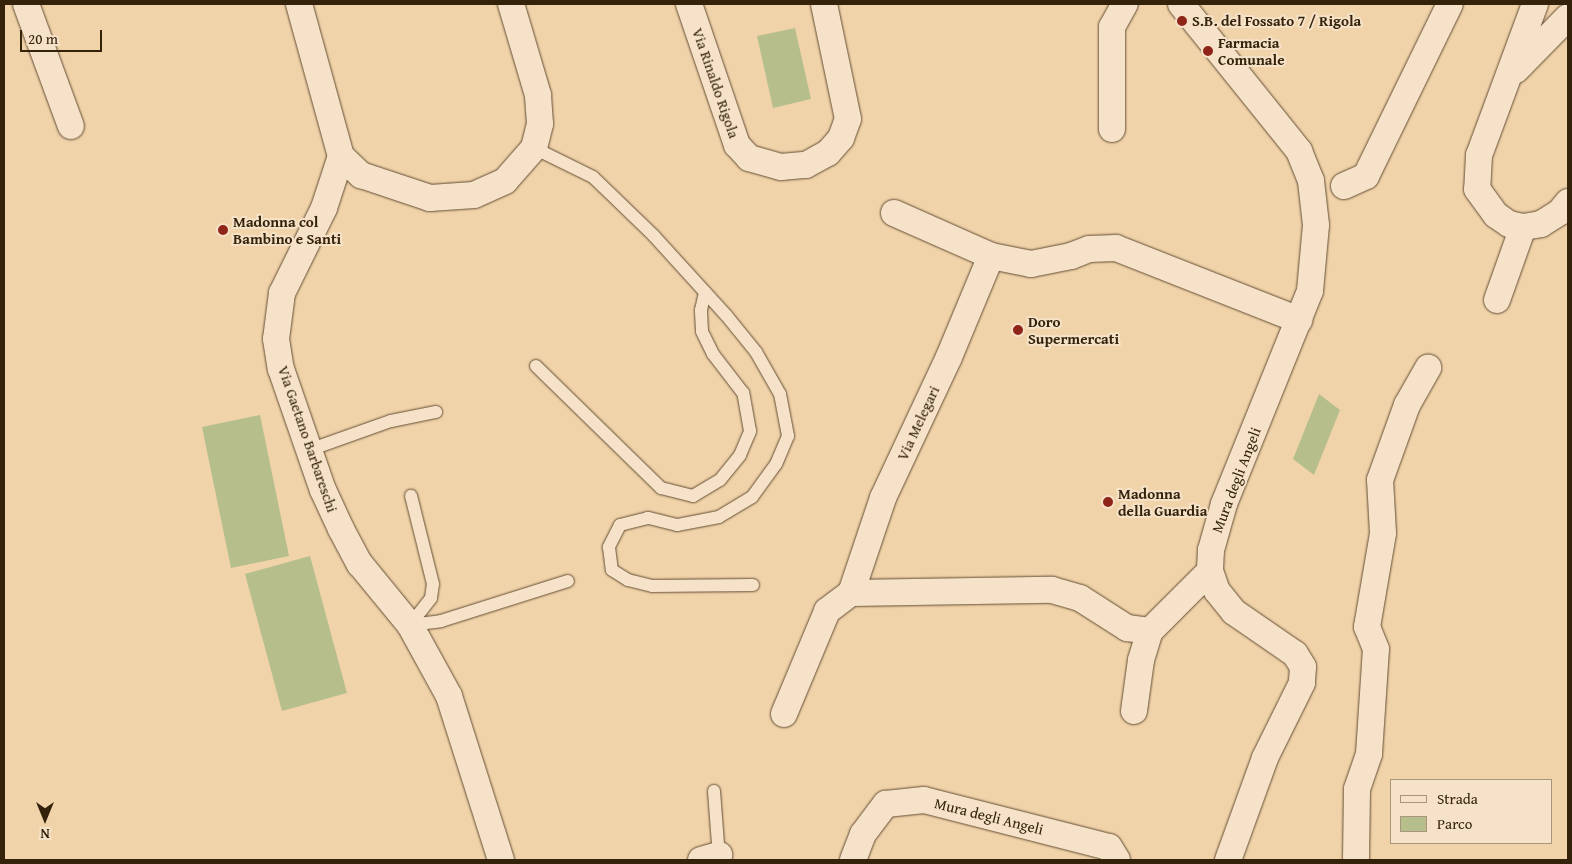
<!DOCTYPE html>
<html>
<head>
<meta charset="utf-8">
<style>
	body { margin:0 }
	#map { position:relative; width:1572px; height:864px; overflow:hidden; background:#f1d3aa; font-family:"Gentium Book Plus",serif }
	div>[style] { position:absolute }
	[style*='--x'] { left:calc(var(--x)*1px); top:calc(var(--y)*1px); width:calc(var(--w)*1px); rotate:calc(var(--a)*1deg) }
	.green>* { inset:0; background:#b6be8c }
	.roads { filter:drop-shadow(0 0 1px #634e33) drop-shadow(0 0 1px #634e33) }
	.lane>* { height:12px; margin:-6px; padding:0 6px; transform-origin:6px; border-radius:6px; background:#f6e2c8 }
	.street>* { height:26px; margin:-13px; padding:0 13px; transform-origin:13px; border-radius:13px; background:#f6e2c8 }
	.dots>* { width:14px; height:14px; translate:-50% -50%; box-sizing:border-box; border:2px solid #f6e2c8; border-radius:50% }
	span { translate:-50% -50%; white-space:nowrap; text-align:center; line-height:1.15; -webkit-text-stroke:4px #f6e2c8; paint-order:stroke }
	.poi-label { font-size:15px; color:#34220b; font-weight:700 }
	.left { translate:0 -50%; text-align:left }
	.street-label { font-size:15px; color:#34220b }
	.frame { position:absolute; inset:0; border:5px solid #34220b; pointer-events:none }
	.legend { position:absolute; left:1390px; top:779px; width:162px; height:65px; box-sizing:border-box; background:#f6e2c8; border:1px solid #a8957c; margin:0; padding:6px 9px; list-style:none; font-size:15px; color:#34220b }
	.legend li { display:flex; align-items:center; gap:10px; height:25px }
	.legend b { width:25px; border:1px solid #a8957c }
	.north { position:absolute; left:20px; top:794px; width:50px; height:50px; -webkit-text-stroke:4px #f6e2c8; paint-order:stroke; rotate:180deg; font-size:14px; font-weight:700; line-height:20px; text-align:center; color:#34220b }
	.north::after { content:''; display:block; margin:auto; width:18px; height:22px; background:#34220b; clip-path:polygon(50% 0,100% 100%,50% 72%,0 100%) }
	.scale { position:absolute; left:20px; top:30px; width:82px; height:22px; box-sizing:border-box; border:2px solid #34220b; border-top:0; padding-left:6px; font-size:15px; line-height:18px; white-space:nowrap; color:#34220b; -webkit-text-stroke:4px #f6e2c8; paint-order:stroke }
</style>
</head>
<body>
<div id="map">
	<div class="green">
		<div style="clip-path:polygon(795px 28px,811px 99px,773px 108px,757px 36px)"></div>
		<div style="clip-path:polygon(1319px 394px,1340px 410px,1314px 475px,1293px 459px)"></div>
		<div style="clip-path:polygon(260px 415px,289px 556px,231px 568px,202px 427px)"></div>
		<div style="clip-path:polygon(310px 556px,347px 693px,282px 711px,245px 574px)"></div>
	</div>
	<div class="roads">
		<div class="lane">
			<div style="--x:534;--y:148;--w:66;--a:26.2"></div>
			<div style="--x:593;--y:177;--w:85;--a:44"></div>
			<div style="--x:654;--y:236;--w:107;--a:47.7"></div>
			<div style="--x:726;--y:315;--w:48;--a:51"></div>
			<div style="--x:756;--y:352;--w:48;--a:60.3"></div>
			<div style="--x:780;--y:394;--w:43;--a:79.2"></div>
			<div style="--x:788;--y:436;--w:30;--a:113"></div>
			<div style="--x:776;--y:464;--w:41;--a:126"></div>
			<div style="--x:752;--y:497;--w:39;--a:149"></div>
			<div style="--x:719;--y:517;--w:43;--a:169.2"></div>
			<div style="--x:677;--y:525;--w:30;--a:-166"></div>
			<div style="--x:648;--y:518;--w:29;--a:166"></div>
			<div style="--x:620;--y:525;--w:25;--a:117"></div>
			<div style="--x:609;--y:547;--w:23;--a:83"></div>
			<div style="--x:612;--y:570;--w:19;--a:32"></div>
			<div style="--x:628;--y:580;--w:25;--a:14"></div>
			<div style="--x:652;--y:586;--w:101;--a:-0.6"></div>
			<div style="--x:536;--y:366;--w:175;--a:44.3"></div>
			<div style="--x:661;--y:488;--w:33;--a:14"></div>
			<div style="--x:693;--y:496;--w:31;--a:-31"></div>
			<div style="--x:720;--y:480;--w:32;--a:-51"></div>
			<div style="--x:740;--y:455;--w:26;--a:-67"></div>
			<div style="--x:750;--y:431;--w:39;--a:-100"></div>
			<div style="--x:743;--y:393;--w:49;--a:-127.6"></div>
			<div style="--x:713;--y:354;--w:25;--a:-116"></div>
			<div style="--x:702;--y:331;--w:21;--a:-93"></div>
			<div style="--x:701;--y:310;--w:18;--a:-77"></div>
			<div style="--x:309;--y:450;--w:87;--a:-19.5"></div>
			<div style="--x:391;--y:421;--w:46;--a:-11.3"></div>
			<div style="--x:410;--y:625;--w:31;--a:-7"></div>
			<div style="--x:441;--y:621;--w:133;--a:-17.5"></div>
			<div style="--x:410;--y:625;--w:34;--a:-52"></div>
			<div style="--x:431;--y:598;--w:14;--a:-82"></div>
			<div style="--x:433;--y:584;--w:91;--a:-104"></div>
			<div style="--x:714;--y:791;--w:67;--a:85.7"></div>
		</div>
		<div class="street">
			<div style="--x:26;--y:4;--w:130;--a:69.8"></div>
			<div style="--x:299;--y:4;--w:158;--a:74.6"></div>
			<div style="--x:341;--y:156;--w:55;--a:108.1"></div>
			<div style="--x:324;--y:208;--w:95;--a:116.3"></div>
			<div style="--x:282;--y:293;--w:46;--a:97.4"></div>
			<div style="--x:276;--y:339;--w:30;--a:81"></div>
			<div style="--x:281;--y:369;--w:128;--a:70.9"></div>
			<div style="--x:323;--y:490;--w:43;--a:65.2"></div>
			<div style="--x:341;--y:529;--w:40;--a:62"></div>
			<div style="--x:360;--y:564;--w:79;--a:50.7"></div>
			<div style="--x:410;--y:625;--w:81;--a:61.2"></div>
			<div style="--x:449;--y:696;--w:172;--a:72.4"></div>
			<div style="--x:689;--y:4;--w:149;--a:71.2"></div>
			<div style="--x:737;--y:145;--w:18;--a:47"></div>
			<div style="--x:749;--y:158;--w:33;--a:16"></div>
			<div style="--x:781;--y:167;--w:25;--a:-5"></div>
			<div style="--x:806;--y:165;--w:25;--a:-29"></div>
			<div style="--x:828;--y:153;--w:20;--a:-49"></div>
			<div style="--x:841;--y:138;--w:20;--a:-70"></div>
			<div style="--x:848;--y:119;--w:117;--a:-101.8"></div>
			<div style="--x:1181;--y:4;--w:189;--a:51.2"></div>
			<div style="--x:1299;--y:151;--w:32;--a:68"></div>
			<div style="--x:1311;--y:181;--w:44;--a:83.5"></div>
			<div style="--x:1316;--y:225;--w:66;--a:95.2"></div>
			<div style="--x:1310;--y:291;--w:230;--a:112"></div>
			<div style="--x:1224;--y:504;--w:48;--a:105.8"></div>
			<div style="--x:1211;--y:550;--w:21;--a:93"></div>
			<div style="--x:1210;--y:571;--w:21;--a:71"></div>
			<div style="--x:1217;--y:591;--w:27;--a:51"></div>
			<div style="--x:1234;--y:612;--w:74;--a:34.5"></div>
			<div style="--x:1295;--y:654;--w:15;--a:58"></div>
			<div style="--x:1303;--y:667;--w:16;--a:94"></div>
			<div style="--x:1302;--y:683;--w:84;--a:116.3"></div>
			<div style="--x:1265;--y:758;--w:109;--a:109.9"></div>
			<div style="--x:1535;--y:4;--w:161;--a:110.3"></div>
			<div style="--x:1479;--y:155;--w:34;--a:93"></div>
			<div style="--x:1477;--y:189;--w:32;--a:54"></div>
			<div style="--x:1496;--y:215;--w:16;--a:35"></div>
			<div style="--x:1509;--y:224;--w:14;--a:12"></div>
			<div style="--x:1523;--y:227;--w:18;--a:-9"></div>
			<div style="--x:1541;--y:224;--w:22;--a:-32"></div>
			<div style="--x:1560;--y:212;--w:13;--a:-51"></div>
			<div style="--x:1516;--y:70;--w:74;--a:-45.5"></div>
			<div style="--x:1112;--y:129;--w:102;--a:-90"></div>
			<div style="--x:1112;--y:27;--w:26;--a:-61"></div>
			<div style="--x:341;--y:156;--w:28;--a:44"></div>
			<div style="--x:361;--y:175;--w:73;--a:18.4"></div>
			<div style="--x:430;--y:198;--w:44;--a:-3.9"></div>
			<div style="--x:474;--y:195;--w:34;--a:-24"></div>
			<div style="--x:505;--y:181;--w:44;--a:-48.7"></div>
			<div style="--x:534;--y:148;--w:25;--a:-76"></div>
			<div style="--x:540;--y:124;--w:29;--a:-94"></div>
			<div style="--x:538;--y:95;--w:95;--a:-106.5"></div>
			<div style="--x:1344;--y:186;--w:24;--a:-24"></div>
			<div style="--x:1366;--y:176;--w:191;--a:-64"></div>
			<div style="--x:894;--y:213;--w:106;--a:23.9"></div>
			<div style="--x:991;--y:256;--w:41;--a:11.3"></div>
			<div style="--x:1031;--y:264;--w:41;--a:-11.3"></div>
			<div style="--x:1071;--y:256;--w:19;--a:-21"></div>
			<div style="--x:1089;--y:249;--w:27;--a:-2"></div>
			<div style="--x:1116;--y:248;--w:197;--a:21.5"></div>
			<div style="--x:991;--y:256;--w:109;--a:112.6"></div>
			<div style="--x:949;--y:357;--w:156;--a:115.1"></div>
			<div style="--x:883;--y:498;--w:100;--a:108.6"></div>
			<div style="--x:851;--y:593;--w:201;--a:-0.9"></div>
			<div style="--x:1052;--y:590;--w:29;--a:16"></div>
			<div style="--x:1080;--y:598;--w:56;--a:32.6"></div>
			<div style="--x:1127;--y:628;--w:23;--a:7"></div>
			<div style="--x:1150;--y:631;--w:85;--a:-45"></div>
			<div style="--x:1497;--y:300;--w:77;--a:-70.4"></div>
			<div style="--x:1134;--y:711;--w:51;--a:-82.2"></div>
			<div style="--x:1141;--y:660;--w:30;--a:-73"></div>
			<div style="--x:784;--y:714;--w:112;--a:-67.3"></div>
			<div style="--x:827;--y:611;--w:30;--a:-37"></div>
			<div style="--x:701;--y:860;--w:19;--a:-16"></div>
			<div style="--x:853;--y:860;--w:28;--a:-69"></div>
			<div style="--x:863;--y:834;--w:38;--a:-53"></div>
			<div style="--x:886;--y:804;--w:38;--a:-6"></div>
			<div style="--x:924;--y:800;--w:191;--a:14.3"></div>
			<div style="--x:1109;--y:847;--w:15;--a:58"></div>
			<div style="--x:1356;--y:860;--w:71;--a:-89.2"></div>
			<div style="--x:1357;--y:789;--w:37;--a:-71"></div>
			<div style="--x:1369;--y:754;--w:105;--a:-86.2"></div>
			<div style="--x:1376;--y:649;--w:24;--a:-112"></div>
			<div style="--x:1367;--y:627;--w:95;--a:-80.3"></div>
			<div style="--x:1383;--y:533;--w:53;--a:-93.2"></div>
			<div style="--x:1380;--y:480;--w:80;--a:-70.2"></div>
			<div style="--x:1407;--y:405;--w:43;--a:-60.4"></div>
		</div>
	</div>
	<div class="dots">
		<div style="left:1182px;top:21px;background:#8f2418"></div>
		<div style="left:1208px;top:51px;background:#8f2418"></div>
		<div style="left:223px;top:230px;background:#8f2418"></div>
		<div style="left:1018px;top:330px;background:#8f2418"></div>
		<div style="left:1108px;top:502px;background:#8f2418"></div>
	</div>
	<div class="poi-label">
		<span class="left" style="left:1192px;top:21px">S.B. del Fossato 7 / Rigola</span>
		<span class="left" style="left:1218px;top:51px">Farmacia<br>Comunale</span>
		<span class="left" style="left:233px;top:230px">Madonna col<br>Bambino e Santi</span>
		<span class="left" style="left:1028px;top:330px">Doro<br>Supermercati</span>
		<span class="left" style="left:1118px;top:502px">Madonna<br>della Guardia</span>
	</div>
	<div class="street-label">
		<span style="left:716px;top:83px;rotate:71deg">Via Rinaldo Rigola</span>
		<span style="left:918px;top:423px;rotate:-65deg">Via Melegari</span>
		<span style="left:308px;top:439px;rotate:71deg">Via Gaetano Barbareschi</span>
		<span style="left:1236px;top:480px;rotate:-69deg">Mura degli Angeli</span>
		<span style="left:989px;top:816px;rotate:14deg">Mura degli Angeli</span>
	</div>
	<div class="frame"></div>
	<ul class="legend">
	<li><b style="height:6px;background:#f6e2c8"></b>Strada</li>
	<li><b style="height:14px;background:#b6be8c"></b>Parco</li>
	</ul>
	<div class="north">N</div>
	<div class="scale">20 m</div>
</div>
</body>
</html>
